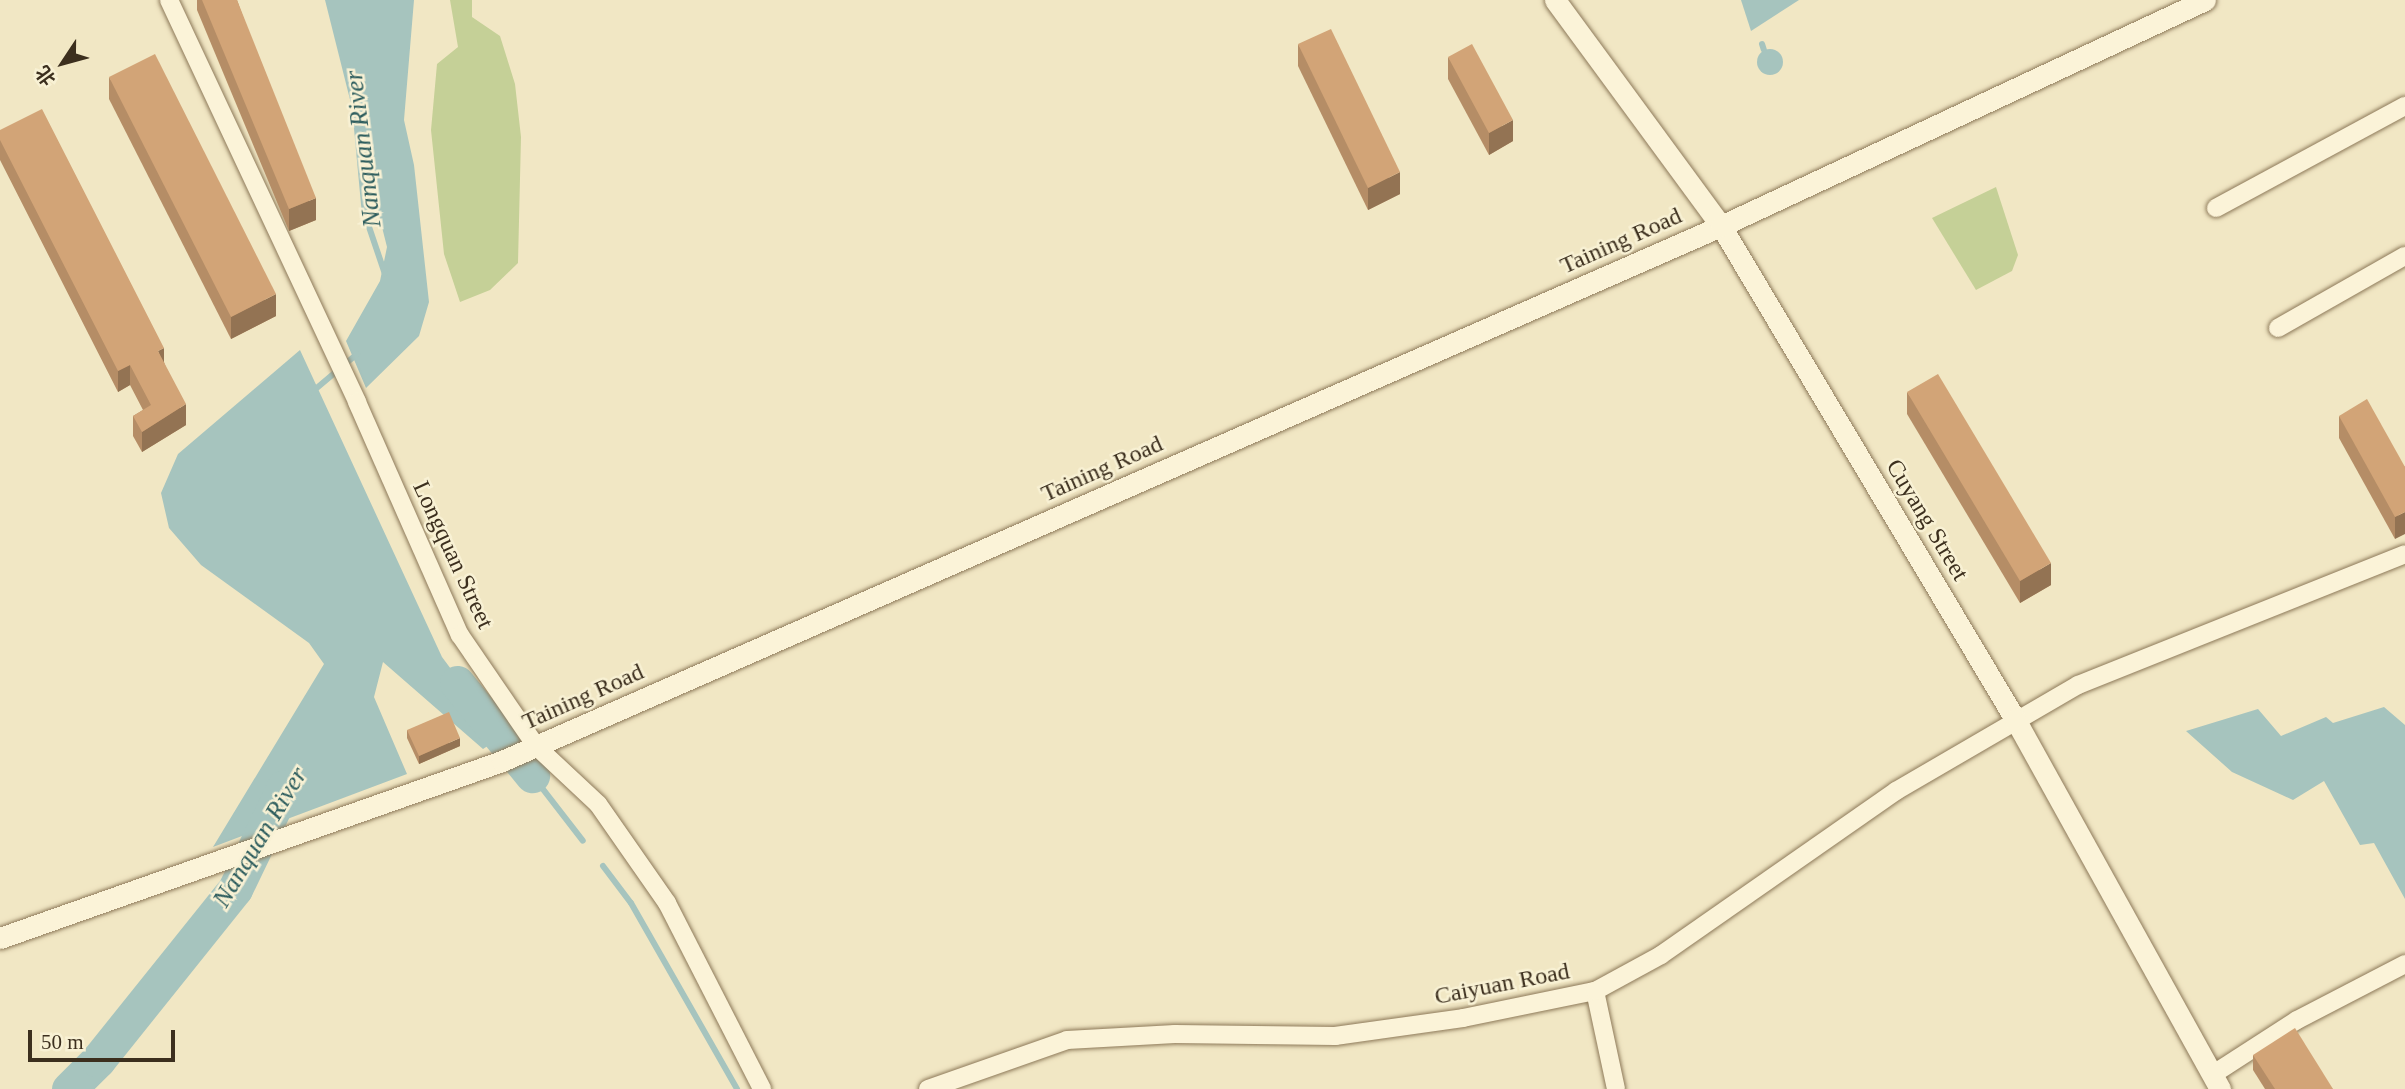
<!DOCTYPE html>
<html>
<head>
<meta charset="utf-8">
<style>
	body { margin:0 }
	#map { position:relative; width:2405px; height:1089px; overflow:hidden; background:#f1e7c4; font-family:"Times New Roman","Noto Sans SC",serif }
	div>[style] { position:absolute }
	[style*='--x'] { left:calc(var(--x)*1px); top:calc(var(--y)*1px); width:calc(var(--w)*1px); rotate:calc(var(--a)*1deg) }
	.green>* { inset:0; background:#c5d097 }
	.water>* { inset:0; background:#a6c4be }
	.round { border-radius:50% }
	.stream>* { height:6px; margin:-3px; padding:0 3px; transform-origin:3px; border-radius:3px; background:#a6c4be }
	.river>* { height:35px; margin:-17.5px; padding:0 17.5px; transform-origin:17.5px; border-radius:17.5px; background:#a6c4be }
	.roads { filter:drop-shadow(0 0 2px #8d7959) drop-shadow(0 0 2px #8d7959) }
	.minor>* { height:18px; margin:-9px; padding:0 9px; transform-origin:9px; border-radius:9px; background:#fbf3d8 }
	.tertiary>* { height:21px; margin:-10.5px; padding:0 10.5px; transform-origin:10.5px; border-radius:10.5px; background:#fbf3d8 }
	.wall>* { inset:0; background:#b58d66 }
	.shaded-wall>* { inset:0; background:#937353 }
	.building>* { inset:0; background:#d2a477 }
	span { translate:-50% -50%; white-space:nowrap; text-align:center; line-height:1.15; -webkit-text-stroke:5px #f8f1d4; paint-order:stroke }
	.street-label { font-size:24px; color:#3c2f1e }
	.water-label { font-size:26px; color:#2c5c5d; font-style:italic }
	.north { position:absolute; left:28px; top:28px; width:70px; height:70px; -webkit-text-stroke:5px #f8f1d4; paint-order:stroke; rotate:234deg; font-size:19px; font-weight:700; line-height:28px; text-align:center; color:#3c2f1e }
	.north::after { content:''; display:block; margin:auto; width:24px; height:32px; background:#3c2f1e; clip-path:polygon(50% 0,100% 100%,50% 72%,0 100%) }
	.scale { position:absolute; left:28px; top:1030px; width:147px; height:32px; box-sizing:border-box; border:4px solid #3c2f1e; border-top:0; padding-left:9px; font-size:21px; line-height:24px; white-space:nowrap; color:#3c2f1e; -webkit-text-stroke:5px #f8f1d4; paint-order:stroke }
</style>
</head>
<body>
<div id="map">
	<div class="green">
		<div style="clip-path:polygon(450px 0,472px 0,472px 17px,500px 36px,515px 84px,521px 137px,518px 263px,490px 290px,460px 302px,444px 254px,431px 130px,437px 64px,458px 47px)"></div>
		<div style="clip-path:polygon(1996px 187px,2018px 255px,2012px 271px,1976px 290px,1932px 218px)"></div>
	</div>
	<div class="water">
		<div style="clip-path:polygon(325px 0,414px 0,404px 120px,414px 165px,429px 302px,419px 336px,366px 388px,346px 341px,380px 281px,387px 247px)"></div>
		<div style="clip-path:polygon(1741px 0,1799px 0,1751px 31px)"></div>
		<div class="round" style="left:1757px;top:49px;width:26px;height:26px"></div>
		<div style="clip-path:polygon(300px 350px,442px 657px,483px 712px,497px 740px,483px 749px,383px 662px,374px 697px,407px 774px,213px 847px,324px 664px,309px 643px,201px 565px,169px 528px,161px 493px,178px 454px)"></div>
		<div style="clip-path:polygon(2384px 707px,2405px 725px,2405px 899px,2374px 843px,2360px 845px,2324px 781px,2293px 800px,2232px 772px,2186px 731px,2258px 709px,2281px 736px,2326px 717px,2333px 723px)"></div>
	</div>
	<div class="stream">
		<div style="--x:1762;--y:44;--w:6;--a:72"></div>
		<div style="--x:355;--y:107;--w:108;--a:84.7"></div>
		<div style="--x:365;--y:215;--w:62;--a:71.3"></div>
		<div style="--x:312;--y:392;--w:59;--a:-40.2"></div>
		<div style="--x:532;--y:775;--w:83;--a:52.3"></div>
		<div style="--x:603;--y:866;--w:46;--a:52.9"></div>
		<div style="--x:631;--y:903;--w:214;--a:60.3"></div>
	</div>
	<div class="river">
		<div style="--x:457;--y:683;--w:119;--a:50.8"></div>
		<div style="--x:69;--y:1089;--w:41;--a:-45"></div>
		<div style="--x:98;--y:1060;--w:219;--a:-51.3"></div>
		<div style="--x:235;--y:889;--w:113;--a:-64.3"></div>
	</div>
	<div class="roads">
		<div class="minor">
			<div style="--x:169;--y:0;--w:444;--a:64.9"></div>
			<div style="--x:357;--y:402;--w:255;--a:66.2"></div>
			<div style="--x:460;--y:635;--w:135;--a:55.6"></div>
			<div style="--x:536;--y:746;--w:85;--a:43.1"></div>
			<div style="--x:598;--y:804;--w:121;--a:55.1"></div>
			<div style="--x:667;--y:903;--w:209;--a:62.9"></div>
			<div style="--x:2216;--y:208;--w:215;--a:-28.4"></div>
			<div style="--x:2278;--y:328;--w:146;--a:-29.6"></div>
			<div style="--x:1595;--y:991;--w:100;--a:77.9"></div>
			<div style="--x:2212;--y:1075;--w:101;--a:-32.9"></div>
			<div style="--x:2297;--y:1020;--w:122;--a:-27.4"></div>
			<div style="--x:928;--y:1089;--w:147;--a:-19.4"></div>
			<div style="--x:1067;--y:1040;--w:108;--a:-3.2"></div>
			<div style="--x:1175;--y:1034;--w:160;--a:0.7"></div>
			<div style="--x:1335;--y:1036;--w:129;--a:-8"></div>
			<div style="--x:1463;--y:1018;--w:135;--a:-11.6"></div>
			<div style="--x:1595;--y:991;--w:75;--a:-28.6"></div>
			<div style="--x:1661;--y:955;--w:287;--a:-34.9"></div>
			<div style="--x:1896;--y:791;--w:211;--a:-30.2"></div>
			<div style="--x:2078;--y:685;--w:352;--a:-21.8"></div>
		</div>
		<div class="tertiary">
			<div style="--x:1555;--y:0;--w:280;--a:53.7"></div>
			<div style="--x:1721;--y:226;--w:574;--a:59.19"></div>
			<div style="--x:2015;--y:719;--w:423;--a:61"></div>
			<div style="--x:0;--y:938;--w:532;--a:-19.42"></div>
			<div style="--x:502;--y:761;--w:1331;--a:-23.7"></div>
			<div style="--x:1721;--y:226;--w:534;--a:-25.03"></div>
		</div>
	</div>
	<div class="wall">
		<div style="clip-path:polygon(197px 0,237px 0,316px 220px,289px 231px,197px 10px)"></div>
		<div style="clip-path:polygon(1298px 44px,1400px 194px,1368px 210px,1298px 66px)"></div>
		<div style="clip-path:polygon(1448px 57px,1513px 141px,1489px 155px,1448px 79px)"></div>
		<div style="clip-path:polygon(109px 77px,276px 316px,231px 339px,109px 99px)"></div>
		<div style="clip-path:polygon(0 130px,164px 362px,186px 425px,142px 452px,133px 436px,133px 416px,143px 410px,130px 385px,118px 392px,0 160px)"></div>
		<div style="clip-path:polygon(1907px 392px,2051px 585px,2020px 603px,1907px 414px)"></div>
		<div style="clip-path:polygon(2339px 416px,2405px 467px,2395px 539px,2339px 438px)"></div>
		<div style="clip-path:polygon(407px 730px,460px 746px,419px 764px,407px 738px)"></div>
		<div style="clip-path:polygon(2253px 1055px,2333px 1089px,2265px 1089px,2253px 1070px)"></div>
	</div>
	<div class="shaded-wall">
		<div style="clip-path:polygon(1513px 120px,1513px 141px,1489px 155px,1489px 133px)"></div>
		<div style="clip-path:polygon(1400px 172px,1400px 194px,1368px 210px,1368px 188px)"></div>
		<div style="clip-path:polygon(316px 198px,316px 220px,289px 231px,289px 209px)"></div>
		<div style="clip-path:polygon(276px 294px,276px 316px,231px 339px,231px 317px)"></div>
		<div style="clip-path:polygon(164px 348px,164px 368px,158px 351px)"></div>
		<div style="clip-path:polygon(130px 365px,130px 385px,118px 392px,118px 371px)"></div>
		<div style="clip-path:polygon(186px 404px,186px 425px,142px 452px,142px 432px)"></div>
		<div style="clip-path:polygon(2405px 512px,2405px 534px,2395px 539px,2395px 517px)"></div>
		<div style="clip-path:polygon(2051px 563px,2051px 585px,2020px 603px,2020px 581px)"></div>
		<div style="clip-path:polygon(460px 738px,460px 746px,419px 764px,419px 756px)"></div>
	</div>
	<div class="building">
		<div style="clip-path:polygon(202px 0,237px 0,316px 198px,289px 209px)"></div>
		<div style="clip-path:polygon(1331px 29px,1400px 172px,1368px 188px,1298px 44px)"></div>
		<div style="clip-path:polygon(1472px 44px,1513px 120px,1489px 133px,1448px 57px)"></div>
		<div style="clip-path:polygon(155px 54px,276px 294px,231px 317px,109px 77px)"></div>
		<div style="clip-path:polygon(42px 109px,164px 348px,158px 351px,186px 404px,142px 432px,133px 416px,151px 405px,130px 365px,118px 371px,0 140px,0 130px)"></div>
		<div style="clip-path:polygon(1938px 374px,2051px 563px,2020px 581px,1907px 392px)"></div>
		<div style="clip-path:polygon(2367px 399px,2405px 467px,2405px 512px,2395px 517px,2339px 416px)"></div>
		<div style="clip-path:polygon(449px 712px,460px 738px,419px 756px,407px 730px)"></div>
		<div style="clip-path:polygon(2295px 1028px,2333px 1089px,2275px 1089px,2253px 1055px)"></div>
	</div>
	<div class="street-label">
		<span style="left:1621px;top:241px;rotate:-24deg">Taining Road</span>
		<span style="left:1102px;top:469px;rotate:-24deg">Taining Road</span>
		<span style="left:1927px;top:520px;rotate:59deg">Cuyang Street</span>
		<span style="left:453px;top:555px;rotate:65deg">Longquan Street</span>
		<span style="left:583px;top:697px;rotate:-24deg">Taining Road</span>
		<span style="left:1502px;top:984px;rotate:-11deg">Caiyuan Road</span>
	</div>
	<div class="water-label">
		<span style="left:363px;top:149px;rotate:-97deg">Nanquan River</span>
		<span style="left:260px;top:837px;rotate:-59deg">Nanquan River</span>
	</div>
	<div class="north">北</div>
	<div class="scale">50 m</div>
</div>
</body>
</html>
